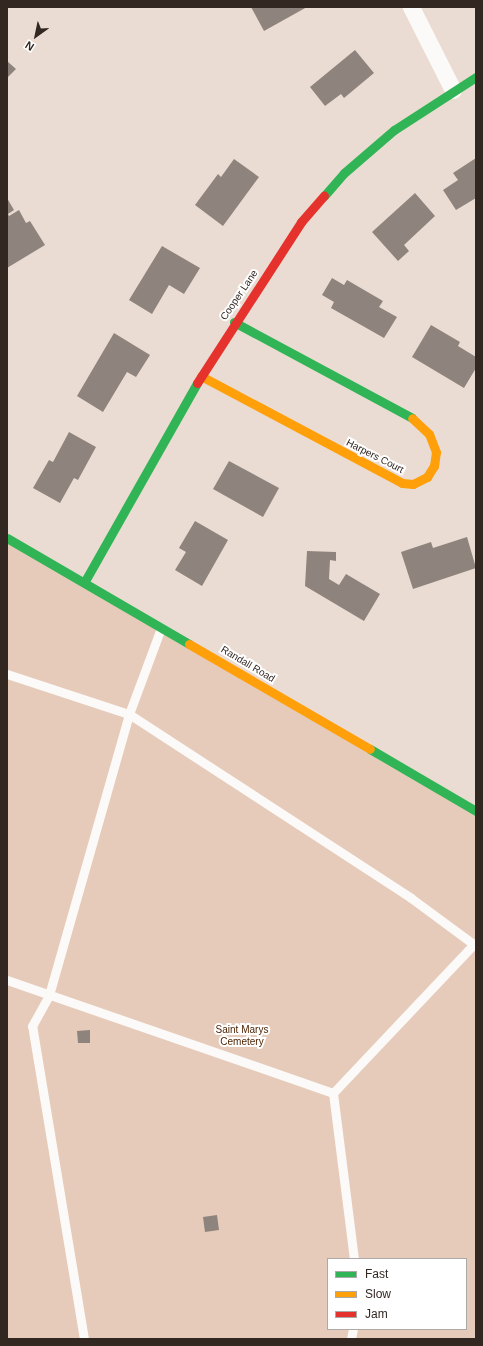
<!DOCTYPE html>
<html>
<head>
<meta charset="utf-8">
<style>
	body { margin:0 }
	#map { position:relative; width:483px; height:1346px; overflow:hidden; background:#eadcd2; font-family:Helvetica,sans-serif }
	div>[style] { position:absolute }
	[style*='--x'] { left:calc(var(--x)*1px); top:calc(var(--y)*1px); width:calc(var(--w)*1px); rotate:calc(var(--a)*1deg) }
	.green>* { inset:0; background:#e6cbba }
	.building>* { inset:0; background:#8e847d }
	.lane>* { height:9px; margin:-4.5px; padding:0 4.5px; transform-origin:4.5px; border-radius:4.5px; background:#fcfaf8 }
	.street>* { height:17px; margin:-8.5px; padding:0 8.5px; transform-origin:8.5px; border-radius:8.5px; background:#fcfaf8 }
	.fast>* { height:9px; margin:-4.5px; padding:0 4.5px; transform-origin:4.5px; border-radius:4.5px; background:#30b455 }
	.slow>* { height:9px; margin:-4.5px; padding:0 4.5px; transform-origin:4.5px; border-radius:4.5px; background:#ff9f0a }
	.jam>* { height:9px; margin:-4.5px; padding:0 4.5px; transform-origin:4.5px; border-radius:4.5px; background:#e5322d }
	span { translate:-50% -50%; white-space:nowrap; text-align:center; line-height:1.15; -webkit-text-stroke:4px #fff; paint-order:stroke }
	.street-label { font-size:10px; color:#322721 }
	.park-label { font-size:10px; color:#4e2403 }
	.frame { position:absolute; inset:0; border:8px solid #322721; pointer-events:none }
	.legend { position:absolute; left:327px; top:1258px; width:140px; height:72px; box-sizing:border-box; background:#fff; border:1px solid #ada9a6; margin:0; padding:5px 7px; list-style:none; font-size:12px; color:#322721 }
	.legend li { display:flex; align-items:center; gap:8px; height:20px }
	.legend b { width:20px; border:1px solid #ada9a6 }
	.north { position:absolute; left:16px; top:16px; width:40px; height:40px; -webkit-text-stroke:3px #fff; paint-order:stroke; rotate:213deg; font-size:11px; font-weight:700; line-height:16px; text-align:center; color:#322721 }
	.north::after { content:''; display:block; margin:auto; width:14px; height:18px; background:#322721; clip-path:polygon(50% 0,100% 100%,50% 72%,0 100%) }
</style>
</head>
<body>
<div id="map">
	<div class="green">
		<div style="clip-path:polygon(evenodd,7px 538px,476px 811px,476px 1339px,7px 1339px,7px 538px,328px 1259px,466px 1259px,466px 1329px,328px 1329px,328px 1259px)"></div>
	</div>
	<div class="building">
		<div style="clip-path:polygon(251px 7px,307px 7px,264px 31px)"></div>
		<div style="clip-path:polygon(355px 50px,374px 73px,344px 98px,341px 94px,325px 106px,310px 87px)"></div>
		<div style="clip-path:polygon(7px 61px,16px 69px,7px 78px)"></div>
		<div style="clip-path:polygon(476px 158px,476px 198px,456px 210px,443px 190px,458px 180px,453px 173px)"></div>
		<div style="clip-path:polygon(234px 159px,259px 177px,223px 226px,195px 205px,218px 174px,221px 177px)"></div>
		<div style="clip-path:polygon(415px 193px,435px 216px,404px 245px,409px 251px,398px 261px,372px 232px)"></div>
		<div style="clip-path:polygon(7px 198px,14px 210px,8px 214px,9px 216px,19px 210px,26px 223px,30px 221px,45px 245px,7px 268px)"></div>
		<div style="clip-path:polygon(162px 246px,200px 268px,184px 294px,169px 285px,152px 314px,129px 300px)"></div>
		<div style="clip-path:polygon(332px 278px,344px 285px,347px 280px,383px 301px,379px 307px,397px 317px,384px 338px,331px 308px,334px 302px,322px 295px)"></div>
		<div style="clip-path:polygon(431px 325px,460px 342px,458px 346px,476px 357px,476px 368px,464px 388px,412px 357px)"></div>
		<div style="clip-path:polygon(114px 333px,150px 355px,136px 377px,127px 372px,103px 412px,77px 396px)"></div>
		<div style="clip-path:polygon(69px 432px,96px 447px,78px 480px,74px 478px,60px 503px,33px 488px,49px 460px,53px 462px)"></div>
		<div style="clip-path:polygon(229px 461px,279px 488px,263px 517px,213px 489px)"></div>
		<div style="clip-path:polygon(195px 521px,228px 540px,202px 586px,175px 570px,186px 552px,179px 548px)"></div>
		<div style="clip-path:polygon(467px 537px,476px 568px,413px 589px,401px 552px,431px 542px,433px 548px)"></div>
		<div style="clip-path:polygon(307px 551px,336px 552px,336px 561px,330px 560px,329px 579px,339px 585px,346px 574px,380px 594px,364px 621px,305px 586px)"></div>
		<div style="clip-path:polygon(90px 1030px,90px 1043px,78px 1043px,77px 1031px)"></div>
		<div style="clip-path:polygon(217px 1215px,219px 1230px,205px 1232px,203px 1217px)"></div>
	</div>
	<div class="lane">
		<div style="--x:7;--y:674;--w:128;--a:18.2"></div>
		<div style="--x:129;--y:714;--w:337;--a:33.1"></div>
		<div style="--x:411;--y:898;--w:81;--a:36.4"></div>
		<div style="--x:7;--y:980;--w:345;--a:19.1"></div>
		<div style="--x:333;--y:1093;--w:205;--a:-46.6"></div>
		<div style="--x:333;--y:1093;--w:167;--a:82.8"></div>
		<div style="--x:84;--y:1339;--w:317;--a:-99.4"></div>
		<div style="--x:32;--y:1026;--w:35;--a:-61"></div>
		<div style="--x:49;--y:995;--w:292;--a:-74.1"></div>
		<div style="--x:129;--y:714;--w:92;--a:-69.6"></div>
		<div style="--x:351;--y:1339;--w:10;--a:-79"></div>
	</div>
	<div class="street">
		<div style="--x:411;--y:7;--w:93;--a:63.2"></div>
	</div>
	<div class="fast">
		<div style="--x:324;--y:196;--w:30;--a:-49"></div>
		<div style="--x:344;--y:173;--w:66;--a:-40.7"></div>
		<div style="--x:394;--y:130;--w:98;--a:-32.9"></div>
		<div style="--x:234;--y:322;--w:202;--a:28.3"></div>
		<div style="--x:7;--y:538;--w:211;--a:30.2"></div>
		<div style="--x:85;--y:581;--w:227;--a:-60.5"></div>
		<div style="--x:370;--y:749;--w:123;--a:30.3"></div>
	</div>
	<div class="slow">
		<div style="--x:201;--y:376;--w:228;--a:28"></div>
		<div style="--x:402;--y:483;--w:11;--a:5"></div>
		<div style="--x:413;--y:484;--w:16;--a:-27"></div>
		<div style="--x:427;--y:477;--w:13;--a:-58"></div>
		<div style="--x:434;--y:466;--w:14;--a:-82"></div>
		<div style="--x:436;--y:452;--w:19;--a:-111"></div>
		<div style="--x:429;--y:434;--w:23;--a:-137"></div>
		<div style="--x:189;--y:644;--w:209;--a:30.1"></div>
	</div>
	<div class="jam">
		<div style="--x:197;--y:383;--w:192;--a:-57.1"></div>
		<div style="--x:301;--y:222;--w:35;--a:-49"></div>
	</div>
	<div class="street-label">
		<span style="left:239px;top:295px;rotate:-56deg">Cooper Lane</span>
		<span style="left:375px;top:456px;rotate:27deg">Harpers Court</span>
		<span style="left:248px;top:664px;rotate:31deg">Randall Road</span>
	</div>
	<div class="park-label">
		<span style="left:242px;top:1035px">Saint Marys<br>Cemetery</span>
	</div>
	<div class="frame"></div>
	<ul class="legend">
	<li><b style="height:5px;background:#30b455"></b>Fast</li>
	<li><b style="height:5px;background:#ff9f0a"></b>Slow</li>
	<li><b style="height:5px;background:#e5322d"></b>Jam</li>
	</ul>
	<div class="north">N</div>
</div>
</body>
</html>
